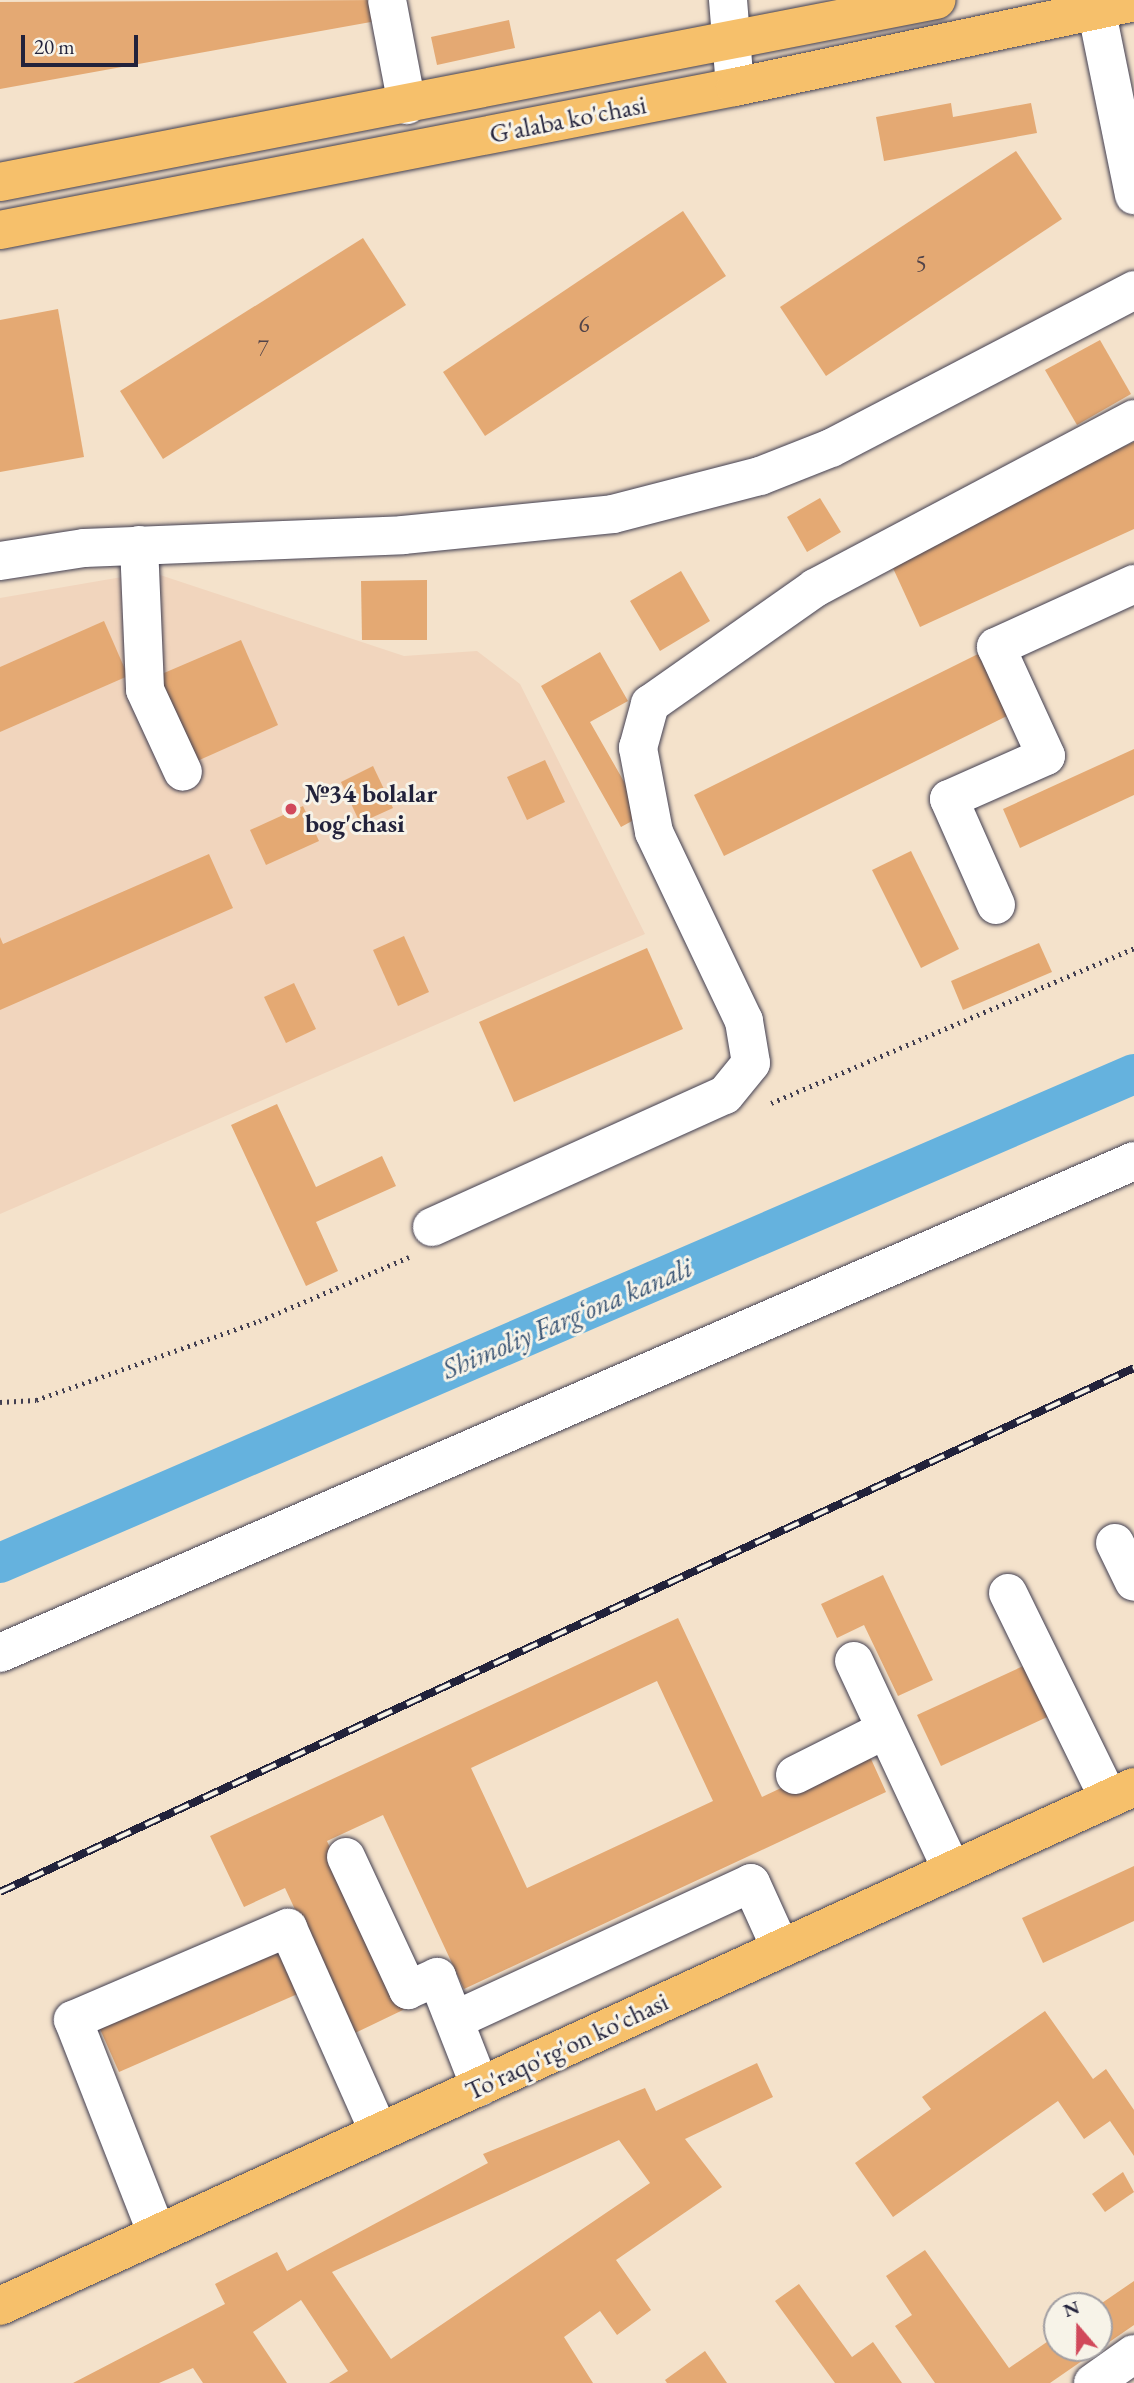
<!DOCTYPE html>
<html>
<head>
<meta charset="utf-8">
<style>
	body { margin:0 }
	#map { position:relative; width:1134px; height:2383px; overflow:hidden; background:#f4e2cb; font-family:"EB Garamond",serif }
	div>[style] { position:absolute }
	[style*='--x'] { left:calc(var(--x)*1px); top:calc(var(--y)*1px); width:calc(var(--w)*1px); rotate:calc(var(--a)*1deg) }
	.built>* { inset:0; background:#f1d5bd }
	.canal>* { height:40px; margin:-20px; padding:0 20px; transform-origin:20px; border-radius:20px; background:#65b2de }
	.building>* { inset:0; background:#e4a973 }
	.path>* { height:4.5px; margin-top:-2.25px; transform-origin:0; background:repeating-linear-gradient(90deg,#423f51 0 2px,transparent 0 7px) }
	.roads { filter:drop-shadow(0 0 2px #423f51) drop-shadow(0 0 2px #423f51) }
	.minor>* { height:38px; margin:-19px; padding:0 19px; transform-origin:19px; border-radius:19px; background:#fff }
	.major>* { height:38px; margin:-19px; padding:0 19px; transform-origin:19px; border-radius:19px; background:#f6c06b }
	.rail>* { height:8px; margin-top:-4px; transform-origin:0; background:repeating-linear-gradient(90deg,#f7f3e8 0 16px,#22223b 0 32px); box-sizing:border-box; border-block:2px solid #22223b }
	.dots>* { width:19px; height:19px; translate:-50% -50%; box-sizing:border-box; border:4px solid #f7f3e8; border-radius:50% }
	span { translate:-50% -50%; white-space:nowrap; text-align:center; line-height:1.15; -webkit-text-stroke:6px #f7f3e8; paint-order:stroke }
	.number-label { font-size:23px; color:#524449 }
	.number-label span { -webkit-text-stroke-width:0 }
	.street-label { font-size:26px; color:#22223b }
	.poi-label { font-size:26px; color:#22223b; font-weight:700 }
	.left { translate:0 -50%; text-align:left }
	.water-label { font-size:28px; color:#395474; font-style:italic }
	.north { position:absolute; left:1043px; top:2292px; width:70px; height:70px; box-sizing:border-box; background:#f7f3e8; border:2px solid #a29fa3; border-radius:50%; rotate:340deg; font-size:19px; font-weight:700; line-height:28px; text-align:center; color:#22223b }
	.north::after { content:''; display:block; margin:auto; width:24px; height:32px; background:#d1495b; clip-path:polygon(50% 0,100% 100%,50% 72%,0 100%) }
	.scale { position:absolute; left:21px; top:35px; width:117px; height:32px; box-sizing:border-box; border:4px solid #22223b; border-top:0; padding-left:9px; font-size:21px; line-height:24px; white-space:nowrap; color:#22223b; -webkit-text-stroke:5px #f7f3e8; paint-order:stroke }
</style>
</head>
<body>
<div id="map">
	<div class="built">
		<div style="clip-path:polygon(151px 572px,404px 656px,477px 651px,520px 684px,645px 934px,0 1214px,0 598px)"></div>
	</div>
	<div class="canal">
		<div style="--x:0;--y:1563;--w:1235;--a:-23.33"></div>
	</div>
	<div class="building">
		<div style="clip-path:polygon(379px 0,382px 20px,0 89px,0 2px)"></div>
		<div style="clip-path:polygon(509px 20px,515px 48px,437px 65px,431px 37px)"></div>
		<div style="clip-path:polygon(951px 103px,953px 117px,1031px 103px,1037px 133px,884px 161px,876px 117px)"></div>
		<div style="clip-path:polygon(1016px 151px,1062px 219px,826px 376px,780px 307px)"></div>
		<div style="clip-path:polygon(683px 211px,726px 276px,485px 436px,443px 372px)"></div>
		<div style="clip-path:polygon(363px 238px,406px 305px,163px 459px,120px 391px)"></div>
		<div style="clip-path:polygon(58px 309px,84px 457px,0 472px,0 320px)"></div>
		<div style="clip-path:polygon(1100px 340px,1131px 394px,1077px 425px,1045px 370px)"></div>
		<div style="clip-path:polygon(1134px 442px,1134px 529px,920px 627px,887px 555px)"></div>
		<div style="clip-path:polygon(820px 498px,841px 532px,807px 552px,787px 517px)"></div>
		<div style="clip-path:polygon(681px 571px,710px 621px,660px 651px,630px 601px)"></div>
		<div style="clip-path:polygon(427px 580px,427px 640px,362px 640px,361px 581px)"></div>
		<div style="clip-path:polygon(104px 621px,128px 676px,0 732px,0 667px)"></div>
		<div style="clip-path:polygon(241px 640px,278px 725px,195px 762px,157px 676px)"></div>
		<div style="clip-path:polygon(600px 652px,628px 701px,590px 722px,643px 815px,621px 827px,541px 686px)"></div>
		<div style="clip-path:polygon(978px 654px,1009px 715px,724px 856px,694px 795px)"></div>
		<div style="clip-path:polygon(1134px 749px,1134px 795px,1020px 848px,1003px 809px)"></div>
		<div style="clip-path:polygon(545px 760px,565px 802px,527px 820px,507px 777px)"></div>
		<div style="clip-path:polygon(373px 766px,393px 808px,360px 823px,341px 782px)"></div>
		<div style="clip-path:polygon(303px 806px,319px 841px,266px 865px,250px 830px)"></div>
		<div style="clip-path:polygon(911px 851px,959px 949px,921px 968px,872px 870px)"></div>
		<div style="clip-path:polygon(209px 854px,233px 908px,0 1010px,0 937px,3px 944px)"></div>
		<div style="clip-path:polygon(404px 936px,429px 992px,398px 1006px,373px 950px)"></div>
		<div style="clip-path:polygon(1039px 943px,1052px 972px,963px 1010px,951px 981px)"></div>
		<div style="clip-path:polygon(647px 948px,683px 1029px,514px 1102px,479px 1022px)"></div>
		<div style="clip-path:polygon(294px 983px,316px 1029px,286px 1043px,264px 997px)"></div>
		<div style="clip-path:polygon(277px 1104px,316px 1187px,382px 1156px,396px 1186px,316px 1222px,338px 1271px,306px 1286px,231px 1125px)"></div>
		<div style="clip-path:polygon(883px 1575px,933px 1680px,898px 1696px,864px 1625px,837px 1638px,821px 1604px)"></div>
		<div style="clip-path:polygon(evenodd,678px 1618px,762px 1797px,866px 1748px,886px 1792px,464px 1989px,383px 1815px,327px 1841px,405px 2009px,353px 2034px,285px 1888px,244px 1907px,210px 1836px,678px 1618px,657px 1681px,713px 1801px,527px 1888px,471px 1768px,657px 1681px)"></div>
		<div style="clip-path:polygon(1034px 1661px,1058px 1712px,941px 1766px,917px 1715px)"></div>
		<div style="clip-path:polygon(1134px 1866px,1134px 1921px,1043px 1963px,1022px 1918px)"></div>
		<div style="clip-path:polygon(286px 1936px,309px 1989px,119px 2072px,96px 2020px)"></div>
		<div style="clip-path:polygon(1045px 2011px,1093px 2079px,1106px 2069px,1134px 2110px,1134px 2156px,1110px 2121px,1084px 2139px,1058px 2101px,893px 2217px,855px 2163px,931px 2109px,922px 2097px)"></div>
		<div style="clip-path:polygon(evenodd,757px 2063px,773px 2097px,685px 2139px,722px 2187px,616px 2260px,651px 2310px,617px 2335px,600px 2311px,564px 2337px,593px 2383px,329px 2383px,348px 2371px,301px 2300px,253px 2332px,287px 2383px,203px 2383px,193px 2368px,159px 2383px,73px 2383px,225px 2304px,215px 2284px,277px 2252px,287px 2271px,488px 2163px,483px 2154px,645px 2088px,656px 2111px,757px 2063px,619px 2140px,650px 2183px,391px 2359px,332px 2272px,619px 2140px)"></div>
		<div style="clip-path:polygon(1123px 2172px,1134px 2192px,1105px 2212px,1092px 2194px)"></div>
		<div style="clip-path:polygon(925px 2250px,1009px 2368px,1057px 2335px,1057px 2348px,1099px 2348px,1099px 2305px,1134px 2281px,1134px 2325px,1050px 2383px,935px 2383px,895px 2326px,912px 2315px,886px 2276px)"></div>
		<div style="clip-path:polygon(799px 2284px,852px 2357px,873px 2342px,902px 2383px,835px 2383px,775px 2301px)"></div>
		<div style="clip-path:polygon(705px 2351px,727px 2383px,667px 2383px,665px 2380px)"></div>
	</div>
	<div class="path">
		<div style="--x:771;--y:1103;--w:395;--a:-23.1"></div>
		<div style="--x:0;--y:1402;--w:36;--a:-3"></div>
		<div style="--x:36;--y:1400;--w:237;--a:-19.5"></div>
		<div style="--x:259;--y:1321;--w:163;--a:-23.1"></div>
	</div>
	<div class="roads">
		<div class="minor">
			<div style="--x:387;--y:0;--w:107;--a:79.2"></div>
			<div style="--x:728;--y:0;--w:87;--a:85.4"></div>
			<div style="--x:1097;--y:13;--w:186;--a:78.5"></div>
			<div style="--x:139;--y:545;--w:145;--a:87.6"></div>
			<div style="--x:145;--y:690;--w:90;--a:65.1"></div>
			<div style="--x:0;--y:561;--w:85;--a:-8.8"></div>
			<div style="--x:84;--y:548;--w:319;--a:-2.3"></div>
			<div style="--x:403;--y:535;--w:211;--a:-5.7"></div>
			<div style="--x:613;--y:514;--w:152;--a:-14.5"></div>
			<div style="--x:760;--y:476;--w:76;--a:-21.5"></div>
			<div style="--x:831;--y:448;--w:342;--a:-27.5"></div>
			<div style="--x:996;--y:905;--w:116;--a:-113.9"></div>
			<div style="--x:949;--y:799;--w:106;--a:-23.9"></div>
			<div style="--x:1046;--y:756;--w:120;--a:-114.6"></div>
			<div style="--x:996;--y:647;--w:152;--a:-24.5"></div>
			<div style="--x:432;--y:1227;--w:321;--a:-24.3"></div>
			<div style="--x:725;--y:1095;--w:41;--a:-50.9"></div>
			<div style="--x:751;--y:1063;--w:43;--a:-99.5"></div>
			<div style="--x:744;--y:1021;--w:209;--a:-115.5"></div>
			<div style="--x:654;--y:832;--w:86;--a:-100.8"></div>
			<div style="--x:638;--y:748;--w:46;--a:-74.7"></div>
			<div style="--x:650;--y:704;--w:202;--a:-35.1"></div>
			<div style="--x:815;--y:588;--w:361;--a:-27.9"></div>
			<div style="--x:1115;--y:1543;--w:43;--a:64"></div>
			<div style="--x:1008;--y:1593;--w:229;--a:63.9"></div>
			<div style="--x:0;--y:1653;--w:1236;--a:-23.45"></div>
			<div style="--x:854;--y:1661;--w:231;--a:64.9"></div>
			<div style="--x:795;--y:1775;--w:101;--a:-26.6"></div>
			<div style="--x:346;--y:1857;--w:147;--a:65"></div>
			<div style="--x:408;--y:1990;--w:32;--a:-24"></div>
			<div style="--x:437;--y:1977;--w:118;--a:68.6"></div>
			<div style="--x:455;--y:2020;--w:326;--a:-24.8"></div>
			<div style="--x:751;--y:1883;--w:72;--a:65.6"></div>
			<div style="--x:157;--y:2234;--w:230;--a:-111.4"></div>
			<div style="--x:73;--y:2020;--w:234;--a:-23.2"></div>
			<div style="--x:288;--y:1928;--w:223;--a:66"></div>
			<div style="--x:1093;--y:2383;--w:50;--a:-35.3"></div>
		</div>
		<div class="major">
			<div style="--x:0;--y:182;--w:954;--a:-11"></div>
			<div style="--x:0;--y:230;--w:749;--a:-11.01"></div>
			<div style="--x:735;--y:87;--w:408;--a:-12"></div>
			<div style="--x:0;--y:2306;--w:1247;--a:-24.59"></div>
		</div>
	</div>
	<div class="rail">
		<div style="--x:0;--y:1892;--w:1249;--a:-24.8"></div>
	</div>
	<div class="dots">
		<div style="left:291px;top:809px;background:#d1495b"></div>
	</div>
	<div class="number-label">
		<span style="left:921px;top:263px">5</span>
		<span style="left:584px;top:324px">6</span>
		<span style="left:263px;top:348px">7</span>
	</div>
	<div class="street-label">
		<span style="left:568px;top:120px;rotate:-11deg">G'alaba ko'chasi</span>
		<span style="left:567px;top:2047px;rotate:-25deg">To'raqo'rg'on ko'chasi</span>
	</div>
	<div class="poi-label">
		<span class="left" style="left:305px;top:809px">№34 bolalar<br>bog'chasi</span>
	</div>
	<div class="water-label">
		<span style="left:567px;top:1318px;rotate:-23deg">Shimoliy Fargʻona kanali</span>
	</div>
	<div class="north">N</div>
	<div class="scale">20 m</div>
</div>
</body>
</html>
